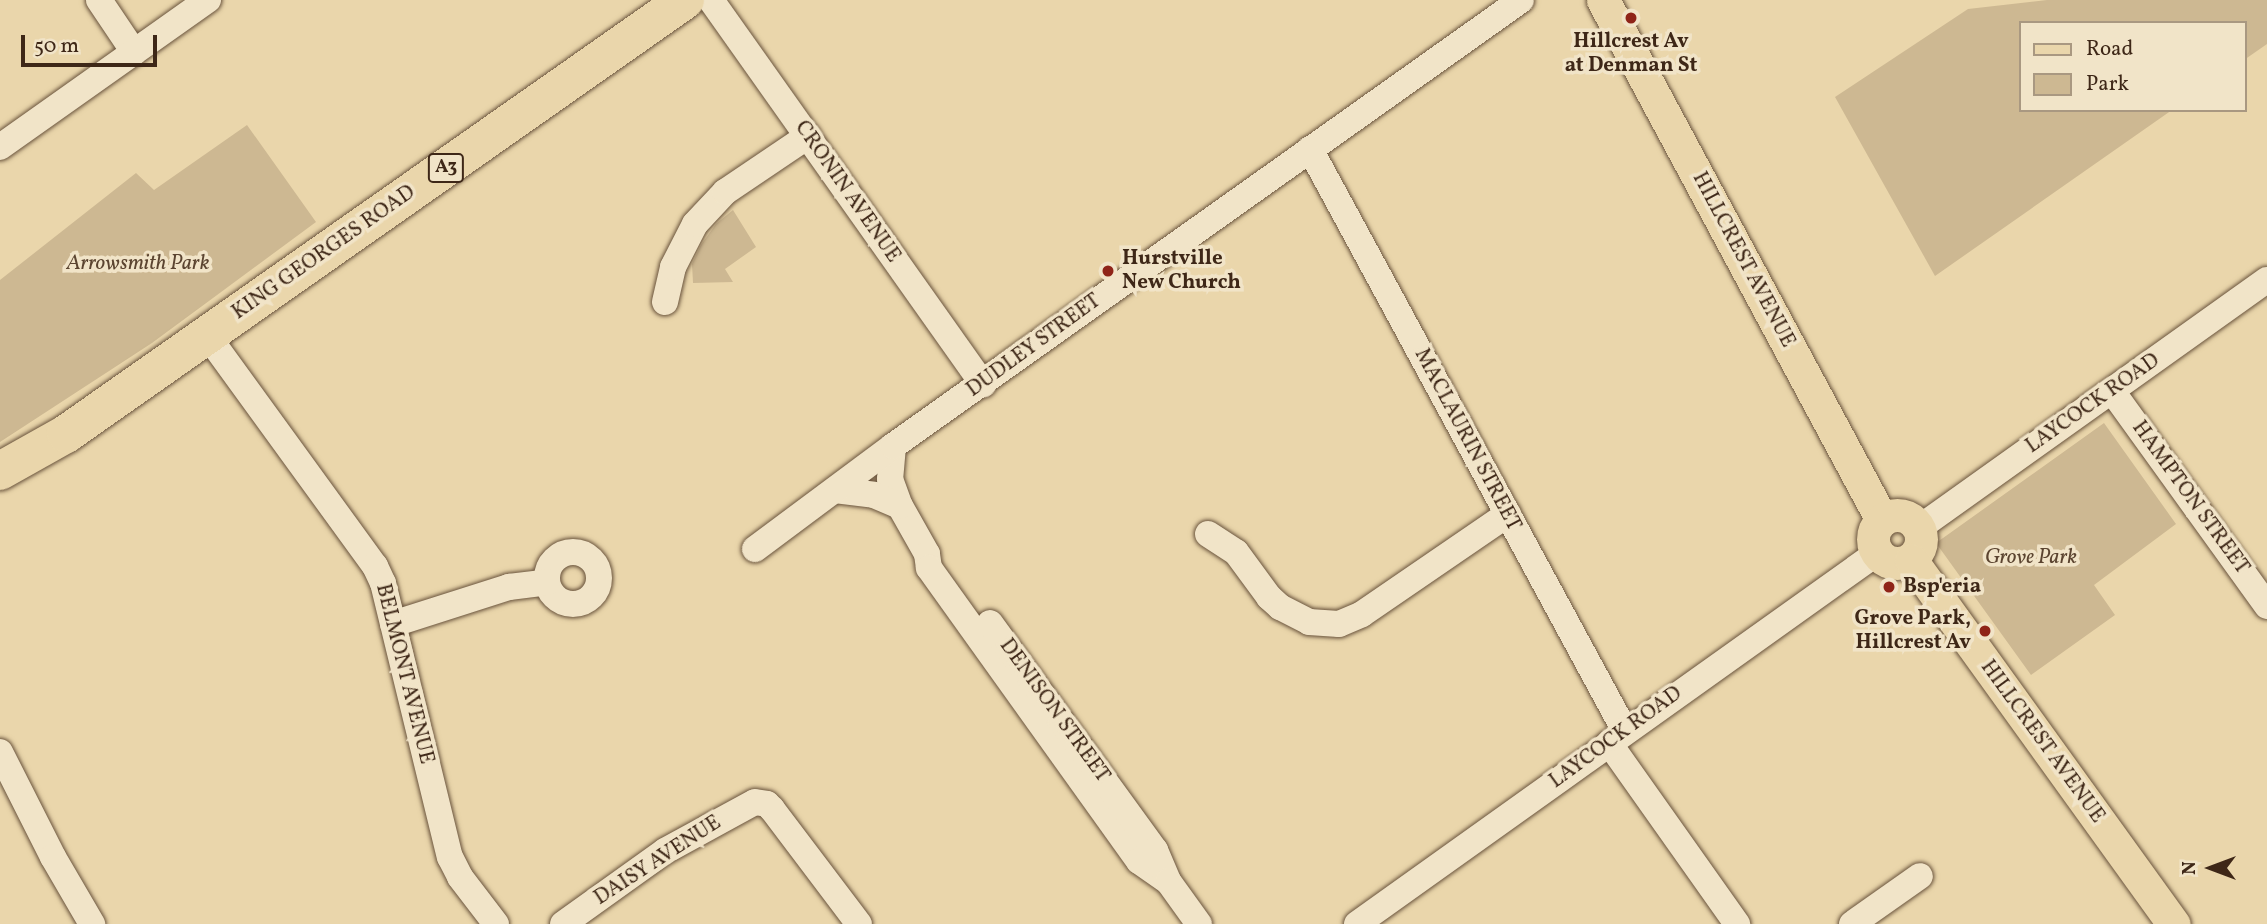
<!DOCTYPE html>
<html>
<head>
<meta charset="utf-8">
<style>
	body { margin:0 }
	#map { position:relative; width:2267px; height:924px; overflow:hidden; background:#ead6ab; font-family:Vollkorn,serif }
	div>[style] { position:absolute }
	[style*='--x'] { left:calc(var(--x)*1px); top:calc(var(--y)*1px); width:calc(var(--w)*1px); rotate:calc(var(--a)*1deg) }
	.green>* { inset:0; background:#cdb892 }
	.roads { filter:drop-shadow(0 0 2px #69533c) drop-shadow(0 0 2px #69533c) }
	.minor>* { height:26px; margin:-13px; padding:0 13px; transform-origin:13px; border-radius:13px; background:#f1e4c8 }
	.minor>.ring { margin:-13px; padding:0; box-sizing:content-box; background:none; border:26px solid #f1e4c8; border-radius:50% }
	.major>* { height:33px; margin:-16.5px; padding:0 16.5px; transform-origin:16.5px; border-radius:16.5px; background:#ead6ab }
	.major>.ring { margin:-16.5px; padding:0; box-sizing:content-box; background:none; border:33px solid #ead6ab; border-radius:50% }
	.highway>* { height:38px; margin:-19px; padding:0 19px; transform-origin:19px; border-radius:19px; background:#ead6ab }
	.dots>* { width:19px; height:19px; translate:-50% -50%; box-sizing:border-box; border:4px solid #f1e4c8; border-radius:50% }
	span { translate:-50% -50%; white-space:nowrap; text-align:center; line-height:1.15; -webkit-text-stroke:7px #f1e4c8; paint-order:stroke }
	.shield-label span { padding:2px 5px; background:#f1e4c8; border:2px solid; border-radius:5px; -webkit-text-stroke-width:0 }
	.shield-label { font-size:19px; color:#3e2717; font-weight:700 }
	.poi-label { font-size:21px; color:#3e2717; font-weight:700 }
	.left { translate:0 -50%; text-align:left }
	.right { translate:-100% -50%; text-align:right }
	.street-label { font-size:21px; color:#3e2717 }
	.park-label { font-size:21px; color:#5b4430; font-style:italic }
	.legend { position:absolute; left:2019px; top:21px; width:228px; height:91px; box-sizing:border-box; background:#f1e4c8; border:2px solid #a99881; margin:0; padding:9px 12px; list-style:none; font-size:21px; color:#3e2717 }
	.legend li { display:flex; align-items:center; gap:14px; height:35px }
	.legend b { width:35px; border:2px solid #a99881 }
	.north { position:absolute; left:2176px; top:833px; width:70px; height:70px; -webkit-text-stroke:5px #f1e4c8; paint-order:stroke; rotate:270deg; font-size:19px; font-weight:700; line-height:28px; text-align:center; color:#3e2717 }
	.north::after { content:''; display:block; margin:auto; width:24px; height:32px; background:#3e2717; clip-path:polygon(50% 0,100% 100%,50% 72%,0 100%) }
	.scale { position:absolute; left:21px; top:35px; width:136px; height:32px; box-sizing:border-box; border:4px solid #3e2717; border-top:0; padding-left:9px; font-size:21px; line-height:24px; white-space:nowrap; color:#3e2717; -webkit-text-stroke:5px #f1e4c8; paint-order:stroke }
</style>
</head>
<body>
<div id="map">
	<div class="green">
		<div style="clip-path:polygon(2047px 0,2267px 0,2267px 44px,2244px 60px,2244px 23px,2020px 23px,2020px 110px,2172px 110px,1935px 276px,1835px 97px,1968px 9px)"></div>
		<div style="clip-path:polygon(247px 125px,316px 222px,152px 343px,0 442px,0 280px,136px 173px,154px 190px)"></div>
		<div style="clip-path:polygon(733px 210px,756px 247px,725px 269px,733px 282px,693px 283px,692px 264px,701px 245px,716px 224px)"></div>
		<div style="clip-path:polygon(2104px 423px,2176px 524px,2094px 585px,2115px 615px,2031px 675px,1936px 543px)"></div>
	</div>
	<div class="roads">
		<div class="minor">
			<div style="--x:99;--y:0;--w:63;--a:56.1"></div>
			<div style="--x:711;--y:0;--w:471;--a:54.7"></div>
			<div style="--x:0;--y:147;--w:255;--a:-35.3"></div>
			<div style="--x:1310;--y:149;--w:662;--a:61.58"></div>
			<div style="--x:665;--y:302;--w:36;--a:-77"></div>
			<div style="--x:673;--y:267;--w:48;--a:-62.9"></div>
			<div style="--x:695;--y:224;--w:44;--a:-46.8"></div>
			<div style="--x:725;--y:192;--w:100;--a:-34"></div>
			<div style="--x:207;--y:335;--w:286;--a:54"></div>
			<div style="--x:375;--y:566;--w:19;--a:65"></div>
			<div style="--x:383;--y:583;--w:282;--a:76.3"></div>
			<div style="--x:450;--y:857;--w:22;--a:63"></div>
			<div style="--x:460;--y:877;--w:59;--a:52.5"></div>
			<div style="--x:2112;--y:391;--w:265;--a:54.2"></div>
			<div style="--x:893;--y:446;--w:33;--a:95"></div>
			<div style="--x:890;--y:479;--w:29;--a:70"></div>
			<div style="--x:900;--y:506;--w:55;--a:60.6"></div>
			<div style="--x:927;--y:554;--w:14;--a:82"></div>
			<div style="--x:929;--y:568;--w:360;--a:54.4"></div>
			<div style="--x:1139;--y:861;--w:35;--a:35"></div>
			<div style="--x:835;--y:490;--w:39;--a:7"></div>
			<div style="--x:874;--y:495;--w:28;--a:23"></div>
			<div style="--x:1919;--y:528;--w:427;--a:-35.5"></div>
			<div style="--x:1208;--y:534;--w:33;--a:33"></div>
			<div style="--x:1236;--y:552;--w:56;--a:53.7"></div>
			<div style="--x:1269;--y:597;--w:15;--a:42"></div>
			<div style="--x:1280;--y:607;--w:33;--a:27"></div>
			<div style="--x:1309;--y:622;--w:30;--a:4"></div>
			<div style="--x:1339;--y:624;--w:25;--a:-23"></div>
			<div style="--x:1362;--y:614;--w:177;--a:-34.4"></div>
			<div style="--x:755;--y:549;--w:172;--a:-36.7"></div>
			<div style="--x:893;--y:446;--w:770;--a:-35.38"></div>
			<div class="ring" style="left:547px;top:552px;width:26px;height:26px"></div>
			<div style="--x:990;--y:623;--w:281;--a:54"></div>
			<div style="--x:1155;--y:850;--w:34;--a:67"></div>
			<div style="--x:1168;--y:881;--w:53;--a:54.2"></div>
			<div style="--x:393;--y:624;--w:122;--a:-17.7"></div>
			<div style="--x:509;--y:587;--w:38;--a:-7"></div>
			<div style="--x:1609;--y:743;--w:222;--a:54.7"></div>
			<div style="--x:0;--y:752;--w:118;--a:63.2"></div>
			<div style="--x:53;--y:857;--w:78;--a:59.8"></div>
			<div style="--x:563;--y:924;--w:125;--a:-35.6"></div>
			<div style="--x:665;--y:851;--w:102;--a:-28.6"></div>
			<div style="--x:755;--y:802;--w:12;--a:9"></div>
			<div style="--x:767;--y:804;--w:7;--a:45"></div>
			<div style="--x:772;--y:809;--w:144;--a:52.9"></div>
			<div style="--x:1357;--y:924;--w:639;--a:-35.51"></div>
			<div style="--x:1852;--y:924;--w:83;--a:-35.2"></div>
		</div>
		<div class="major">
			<div style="--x:1603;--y:0;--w:590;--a:61.78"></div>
			<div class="ring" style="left:1873px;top:515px;width:15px;height:15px"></div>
			<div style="--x:1911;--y:560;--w:449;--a:54.2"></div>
		</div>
		<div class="highway">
			<div style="--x:0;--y:471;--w:76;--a:-29.3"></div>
			<div style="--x:66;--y:434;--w:756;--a:-35.04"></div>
		</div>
	</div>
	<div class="dots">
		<div style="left:1631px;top:18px;background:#8f2418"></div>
		<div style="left:1108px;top:271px;background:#8f2418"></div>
		<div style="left:1889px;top:587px;background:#8f2418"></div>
		<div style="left:1985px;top:631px;background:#8f2418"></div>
	</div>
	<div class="shield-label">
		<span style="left:446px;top:168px">A3</span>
	</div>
	<div class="poi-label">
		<span style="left:1631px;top:54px">Hillcrest Av<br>at Denman St</span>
		<span class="left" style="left:1122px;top:271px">Hurstville<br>New Church</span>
		<span class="left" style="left:1903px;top:587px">Bsp'eria</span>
		<span class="right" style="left:1971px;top:631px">Grove Park,<br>Hillcrest Av</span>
	</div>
	<div class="street-label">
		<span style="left:847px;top:192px;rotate:55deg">CRONIN AVENUE</span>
		<span style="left:324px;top:253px;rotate:-35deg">KING GEORGES ROAD</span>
		<span style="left:1743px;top:260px;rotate:62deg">HILLCREST AVENUE</span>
		<span style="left:1034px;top:346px;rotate:-36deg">DUDLEY STREET</span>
		<span style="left:2093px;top:404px;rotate:-35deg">LAYCOCK ROAD</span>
		<span style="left:1467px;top:440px;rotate:62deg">MACLAURIN STREET</span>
		<span style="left:2190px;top:498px;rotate:54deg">HAMPTON STREET</span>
		<span style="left:404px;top:674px;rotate:76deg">BELMONT AVENUE</span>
		<span style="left:1054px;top:711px;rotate:54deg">DENISON STREET</span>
		<span style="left:1616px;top:738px;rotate:-36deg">LAYCOCK ROAD</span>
		<span style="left:2042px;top:742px;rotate:54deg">HILLCREST AVENUE</span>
		<span style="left:658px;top:861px;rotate:-33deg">DAISY AVENUE</span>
	</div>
	<div class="park-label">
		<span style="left:138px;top:264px">Arrowsmith Park</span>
		<span style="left:2031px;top:558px">Grove Park</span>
	</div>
	<ul class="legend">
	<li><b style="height:9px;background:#ead6ab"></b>Road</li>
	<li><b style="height:19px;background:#cdb892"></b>Park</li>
	</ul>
	<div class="north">N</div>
	<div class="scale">50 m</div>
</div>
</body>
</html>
